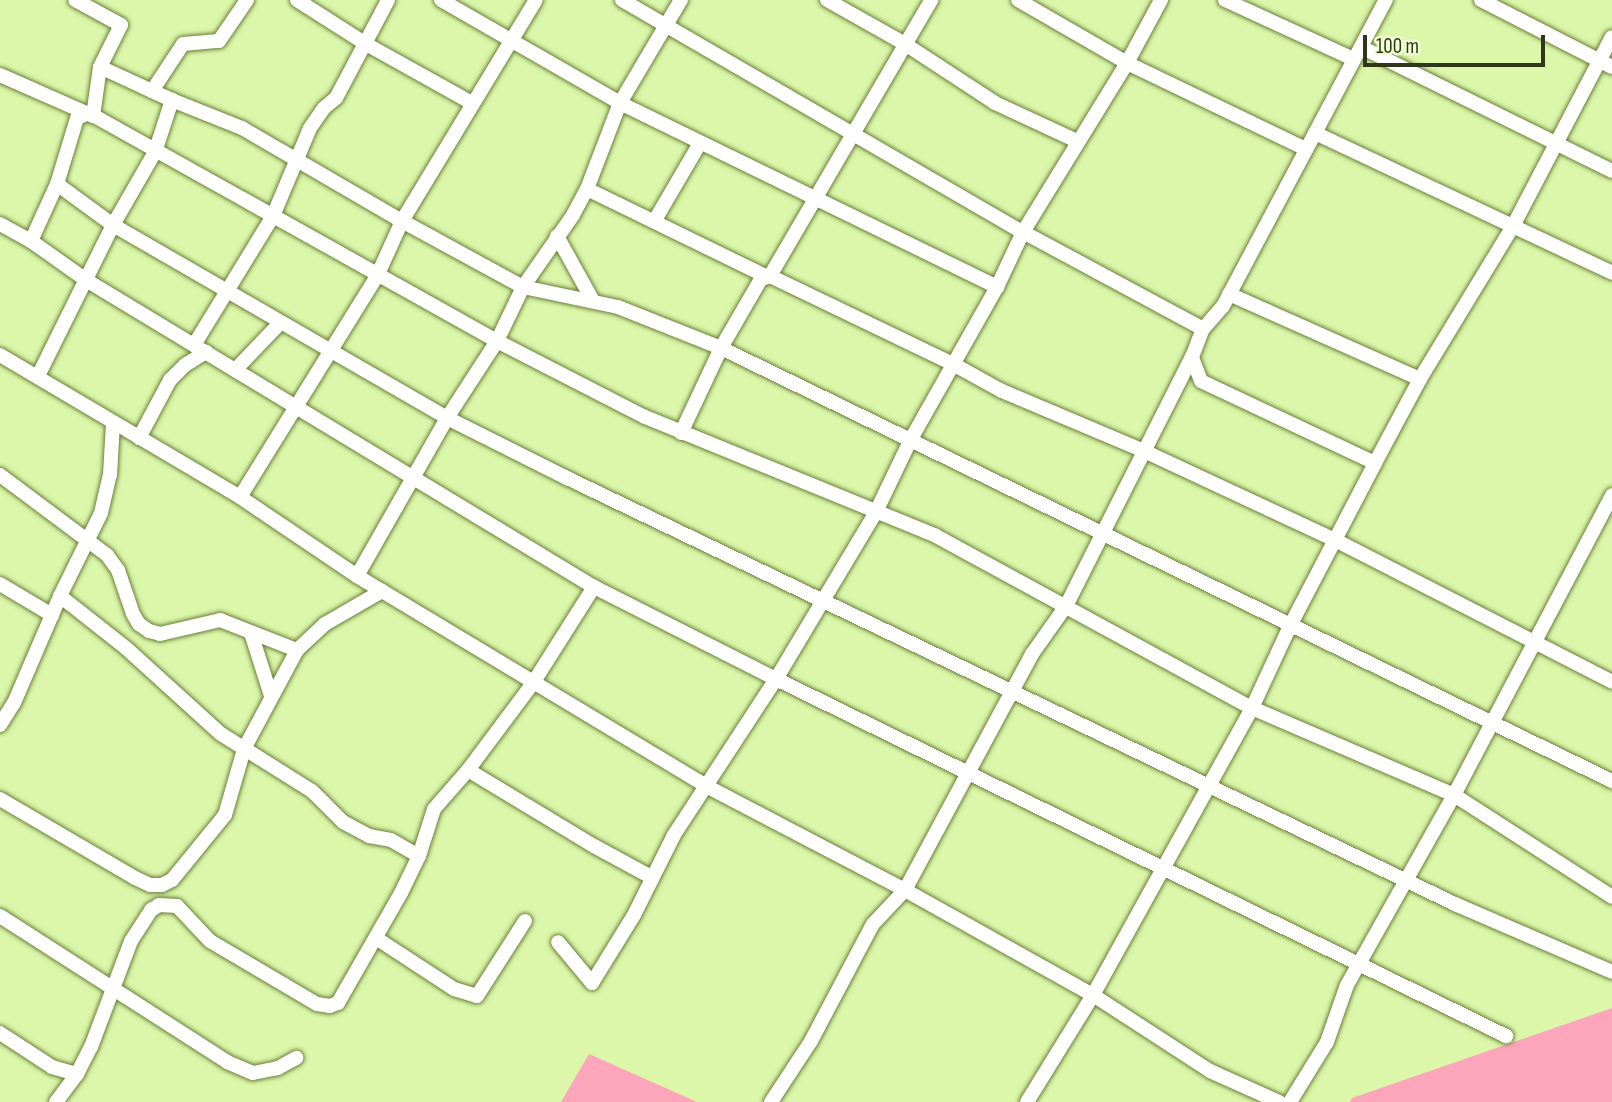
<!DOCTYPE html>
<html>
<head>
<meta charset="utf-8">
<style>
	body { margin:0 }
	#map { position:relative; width:1612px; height:1102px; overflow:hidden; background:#dcf6aa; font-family:"Sofia Sans Condensed",sans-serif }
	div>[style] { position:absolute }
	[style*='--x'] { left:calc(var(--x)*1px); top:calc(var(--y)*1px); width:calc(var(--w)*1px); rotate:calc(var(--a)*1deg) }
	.green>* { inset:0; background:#fda5ba }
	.roads { filter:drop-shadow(0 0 2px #698037) drop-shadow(0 0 2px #698037) }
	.minor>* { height:14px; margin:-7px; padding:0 7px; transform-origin:7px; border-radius:7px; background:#fff }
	span { translate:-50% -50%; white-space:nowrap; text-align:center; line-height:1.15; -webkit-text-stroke:5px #efffd2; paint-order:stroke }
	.scale { position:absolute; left:1363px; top:35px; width:182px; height:32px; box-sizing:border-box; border:4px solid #2e3719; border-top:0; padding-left:9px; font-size:21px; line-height:24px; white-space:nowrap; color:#2e3719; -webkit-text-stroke:5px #efffd2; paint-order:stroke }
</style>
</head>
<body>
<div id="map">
	<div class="green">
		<div style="clip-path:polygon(1612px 1008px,1612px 1102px,1350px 1102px,1352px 1098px)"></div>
		<div style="clip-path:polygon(589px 1054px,697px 1102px,561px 1102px)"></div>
	</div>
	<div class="roads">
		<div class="minor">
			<div style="--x:297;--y:0;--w:82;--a:32.5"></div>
			<div style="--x:366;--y:44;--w:121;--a:29.1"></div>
			<div style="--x:441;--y:0;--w:207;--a:29.9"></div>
			<div style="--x:620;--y:103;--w:420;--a:26"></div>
			<div style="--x:622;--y:0;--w:463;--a:30.1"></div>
			<div style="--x:1023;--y:232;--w:204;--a:28.3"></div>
			<div style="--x:827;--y:0;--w:90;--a:29.4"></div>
			<div style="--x:905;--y:44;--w:108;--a:33.2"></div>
			<div style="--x:995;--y:103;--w:90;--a:24.9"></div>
			<div style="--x:1018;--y:0;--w:126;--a:30"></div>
			<div style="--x:1127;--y:63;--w:199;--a:25.7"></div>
			<div style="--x:1161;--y:0;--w:72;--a:118.4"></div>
			<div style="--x:1127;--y:63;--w:198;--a:121.6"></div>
			<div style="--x:1023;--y:232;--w:61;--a:115.3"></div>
			<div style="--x:997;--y:287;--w:177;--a:119.5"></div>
			<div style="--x:910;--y:441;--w:79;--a:115.6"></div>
			<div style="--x:876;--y:512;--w:195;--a:120.9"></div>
			<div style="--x:776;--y:679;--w:813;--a:26.06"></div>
			<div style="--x:1225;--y:0;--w:141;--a:24.7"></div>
			<div style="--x:1481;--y:0;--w:147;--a:27.1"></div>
			<div style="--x:1361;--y:47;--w:280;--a:26.3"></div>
			<div style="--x:100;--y:67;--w:57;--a:24.8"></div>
			<div style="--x:0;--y:75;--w:102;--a:23.8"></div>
			<div style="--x:93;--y:116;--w:49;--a:-81.9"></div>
			<div style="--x:100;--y:67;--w:47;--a:-63.4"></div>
			<div style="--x:121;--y:25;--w:52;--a:-151.5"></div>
			<div style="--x:172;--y:100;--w:75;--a:21.8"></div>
			<div style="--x:242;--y:128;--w:185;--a:30.2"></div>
			<div style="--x:402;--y:221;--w:138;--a:28.6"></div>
			<div style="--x:523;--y:287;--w:97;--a:11.9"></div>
			<div style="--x:618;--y:307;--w:111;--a:21.7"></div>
			<div style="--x:721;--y:348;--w:991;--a:25.92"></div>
			<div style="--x:1315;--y:133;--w:328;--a:25.2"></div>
			<div style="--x:57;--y:184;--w:69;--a:36.2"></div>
			<div style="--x:113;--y:225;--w:386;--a:30"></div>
			<div style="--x:447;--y:418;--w:134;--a:26.6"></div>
			<div style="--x:567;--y:478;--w:985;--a:25.63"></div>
			<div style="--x:1455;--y:904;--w:171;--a:23.4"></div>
			<div style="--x:587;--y:189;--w:198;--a:26"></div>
			<div style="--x:655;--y:220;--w:89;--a:-59.7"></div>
			<div style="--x:0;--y:224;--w:35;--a:29"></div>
			<div style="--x:31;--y:241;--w:67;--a:35.3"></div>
			<div style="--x:86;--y:280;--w:594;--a:31.15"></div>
			<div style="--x:594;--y:587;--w:204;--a:26.8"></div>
			<div style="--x:776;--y:679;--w:186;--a:123.2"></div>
			<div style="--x:674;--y:835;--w:89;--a:116.6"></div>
			<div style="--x:634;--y:915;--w:80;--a:121.7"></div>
			<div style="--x:592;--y:983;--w:53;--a:-129.7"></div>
			<div style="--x:557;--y:236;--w:74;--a:61"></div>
			<div style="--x:31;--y:241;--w:63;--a:-65.5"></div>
			<div style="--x:57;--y:184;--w:69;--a:-73.1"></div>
			<div style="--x:77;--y:118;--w:13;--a:-23"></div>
			<div style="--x:89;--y:113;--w:467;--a:29.2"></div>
			<div style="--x:497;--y:341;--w:166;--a:27.2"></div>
			<div style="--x:645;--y:417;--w:314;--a:22.2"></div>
			<div style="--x:936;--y:536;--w:360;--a:28.6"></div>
			<div style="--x:1252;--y:708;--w:220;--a:23.3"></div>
			<div style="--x:1454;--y:795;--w:188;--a:32.8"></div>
			<div style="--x:770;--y:276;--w:320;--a:-59.7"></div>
			<div style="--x:1229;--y:294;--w:209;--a:24"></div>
			<div style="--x:194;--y:345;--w:151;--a:-58.5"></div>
			<div style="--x:273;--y:216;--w:95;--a:-67.2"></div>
			<div style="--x:310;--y:128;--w:24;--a:-55"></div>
			<div style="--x:324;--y:108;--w:16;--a:-40"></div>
			<div style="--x:336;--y:98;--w:111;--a:-62"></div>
			<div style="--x:0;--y:355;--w:279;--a:30.6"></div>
			<div style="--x:240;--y:497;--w:141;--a:34"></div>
			<div style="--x:357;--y:576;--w:410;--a:31"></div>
			<div style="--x:708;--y:787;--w:222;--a:27.6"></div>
			<div style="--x:905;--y:890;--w:215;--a:29.2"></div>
			<div style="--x:1093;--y:995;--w:140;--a:33"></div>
			<div style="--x:1210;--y:1071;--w:76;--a:24.2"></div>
			<div style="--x:235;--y:370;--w:66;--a:-46.2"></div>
			<div style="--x:38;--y:376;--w:169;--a:-63.6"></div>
			<div style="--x:113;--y:225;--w:84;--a:-60.1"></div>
			<div style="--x:155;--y:152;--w:55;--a:-71.9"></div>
			<div style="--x:172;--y:100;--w:22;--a:-156"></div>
			<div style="--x:152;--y:91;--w:56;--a:-56.6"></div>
			<div style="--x:183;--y:44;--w:36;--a:-5"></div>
			<div style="--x:219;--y:41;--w:50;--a:-55.7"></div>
			<div style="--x:681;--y:433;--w:94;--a:-64.8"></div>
			<div style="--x:721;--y:348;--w:80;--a:-59.9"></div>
			<div style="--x:761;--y:279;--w:9;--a:-18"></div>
			<div style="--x:770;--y:276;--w:203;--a:25.7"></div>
			<div style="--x:953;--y:364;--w:56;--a:28.9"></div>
			<div style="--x:1002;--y:391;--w:154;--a:22.9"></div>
			<div style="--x:1144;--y:451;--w:211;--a:25"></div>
			<div style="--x:1335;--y:540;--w:311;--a:27.1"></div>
			<div style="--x:139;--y:438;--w:66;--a:-61.9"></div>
			<div style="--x:170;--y:380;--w:21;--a:-45"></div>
			<div style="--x:185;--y:365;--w:25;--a:-32"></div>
			<div style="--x:1375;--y:463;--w:192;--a:-154.8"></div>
			<div style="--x:1201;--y:381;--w:26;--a:-111"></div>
			<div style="--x:1192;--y:357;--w:30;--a:-69"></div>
			<div style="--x:1203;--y:329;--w:30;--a:-49"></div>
			<div style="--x:1223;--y:306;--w:347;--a:-62"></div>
			<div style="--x:0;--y:475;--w:134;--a:36.8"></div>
			<div style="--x:107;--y:555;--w:19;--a:54"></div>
			<div style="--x:118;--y:570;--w:46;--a:71.2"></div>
			<div style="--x:133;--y:614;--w:12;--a:59"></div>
			<div style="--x:139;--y:624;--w:12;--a:35"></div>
			<div style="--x:149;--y:631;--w:11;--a:15"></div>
			<div style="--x:160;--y:634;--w:62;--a:-13.1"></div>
			<div style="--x:220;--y:620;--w:83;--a:21.3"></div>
			<div style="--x:240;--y:497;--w:262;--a:-58.2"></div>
			<div style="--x:378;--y:274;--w:58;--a:-65.6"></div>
			<div style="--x:402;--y:221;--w:258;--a:-58.8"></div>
			<div style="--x:357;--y:576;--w:182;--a:-60.3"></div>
			<div style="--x:447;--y:418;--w:92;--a:-57"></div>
			<div style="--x:497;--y:341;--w:60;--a:-64.3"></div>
			<div style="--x:523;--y:287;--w:88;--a:-55.2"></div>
			<div style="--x:573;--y:215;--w:30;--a:-62"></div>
			<div style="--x:587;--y:189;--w:92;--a:-69"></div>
			<div style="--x:620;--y:103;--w:120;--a:-59.4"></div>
			<div style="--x:0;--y:584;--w:61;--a:30.8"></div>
			<div style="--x:60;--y:596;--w:84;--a:38.2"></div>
			<div style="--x:126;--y:648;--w:128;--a:42.2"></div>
			<div style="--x:221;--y:734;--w:107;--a:32.1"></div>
			<div style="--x:312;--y:791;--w:44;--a:45"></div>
			<div style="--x:343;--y:822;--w:30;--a:28"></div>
			<div style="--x:369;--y:836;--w:22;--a:10"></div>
			<div style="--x:391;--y:840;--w:32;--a:30"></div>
			<div style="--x:251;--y:633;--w:66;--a:72.4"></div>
			<div style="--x:0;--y:725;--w:26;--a:-58"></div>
			<div style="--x:14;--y:703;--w:116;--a:-66.7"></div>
			<div style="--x:60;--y:596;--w:93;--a:-63.7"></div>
			<div style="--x:101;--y:513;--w:39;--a:-77"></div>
			<div style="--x:110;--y:475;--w:52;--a:-86.7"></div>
			<div style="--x:468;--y:770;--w:147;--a:31.1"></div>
			<div style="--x:594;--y:846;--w:65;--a:28.5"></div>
			<div style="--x:0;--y:799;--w:156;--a:30.3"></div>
			<div style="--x:135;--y:878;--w:17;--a:25"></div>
			<div style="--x:150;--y:885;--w:12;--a:0"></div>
			<div style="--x:162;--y:885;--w:11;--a:-27"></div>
			<div style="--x:172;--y:880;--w:84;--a:-50.8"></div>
			<div style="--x:225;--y:815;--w:69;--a:-73.9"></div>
			<div style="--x:244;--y:749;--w:112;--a:-61.8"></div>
			<div style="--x:297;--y:650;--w:38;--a:-43"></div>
			<div style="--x:325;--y:624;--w:66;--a:-30.1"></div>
			<div style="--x:0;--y:916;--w:270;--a:32.7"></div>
			<div style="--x:227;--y:1062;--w:28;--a:23"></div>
			<div style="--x:253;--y:1073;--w:25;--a:-11"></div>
			<div style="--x:278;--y:1068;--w:21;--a:-29"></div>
			<div style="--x:376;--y:938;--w:93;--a:33.2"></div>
			<div style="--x:454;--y:989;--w:24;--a:17"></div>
			<div style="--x:477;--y:996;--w:89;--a:-57.4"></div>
			<div style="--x:0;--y:1033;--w:62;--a:33.2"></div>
			<div style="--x:52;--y:1067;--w:26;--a:16"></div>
			<div style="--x:56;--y:1102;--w:35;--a:-53"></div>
			<div style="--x:77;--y:1074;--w:30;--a:-63"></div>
			<div style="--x:91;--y:1047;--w:113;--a:-69.3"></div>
			<div style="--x:131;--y:941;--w:37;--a:-57"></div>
			<div style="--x:151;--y:910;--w:9;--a:-32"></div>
			<div style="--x:159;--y:905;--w:18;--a:3"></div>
			<div style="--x:177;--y:906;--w:48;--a:46.7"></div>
			<div style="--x:210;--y:941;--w:124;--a:30.5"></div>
			<div style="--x:317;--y:1004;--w:13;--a:9"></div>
			<div style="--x:330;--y:1006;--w:9;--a:-21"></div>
			<div style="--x:338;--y:1003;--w:127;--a:-60.2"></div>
			<div style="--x:401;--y:893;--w:41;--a:-64.1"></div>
			<div style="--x:419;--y:856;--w:49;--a:-72.3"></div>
			<div style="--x:434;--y:809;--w:52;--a:-48.9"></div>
			<div style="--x:468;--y:770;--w:109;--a:-53.2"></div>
			<div style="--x:533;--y:683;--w:114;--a:-57.6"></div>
			<div style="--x:771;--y:1102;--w:73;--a:-56.7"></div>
			<div style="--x:811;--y:1041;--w:132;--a:-62.1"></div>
			<div style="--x:873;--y:924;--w:47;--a:-46.7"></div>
			<div style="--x:905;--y:890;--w:268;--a:-61.7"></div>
			<div style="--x:1032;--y:654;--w:59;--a:-54.7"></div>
			<div style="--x:1066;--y:606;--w:279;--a:-63.2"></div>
			<div style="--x:1027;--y:1102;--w:126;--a:-58.3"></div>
			<div style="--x:1093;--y:995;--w:328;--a:-61"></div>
			<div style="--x:1252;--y:708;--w:93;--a:-65.1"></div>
			<div style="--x:1291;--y:624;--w:182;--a:-62.4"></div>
			<div style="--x:1375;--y:463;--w:95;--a:-61.8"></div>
			<div style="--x:1420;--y:379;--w:179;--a:-58.7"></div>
			<div style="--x:1513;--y:226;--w:213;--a:-62.4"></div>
			<div style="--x:1290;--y:1102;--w:70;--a:-58.3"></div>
			<div style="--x:1327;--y:1042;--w:60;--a:-70.7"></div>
			<div style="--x:1347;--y:985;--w:218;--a:-60.6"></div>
			<div style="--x:1454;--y:795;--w:339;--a:-62.2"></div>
		</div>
	</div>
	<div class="scale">100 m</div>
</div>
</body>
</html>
